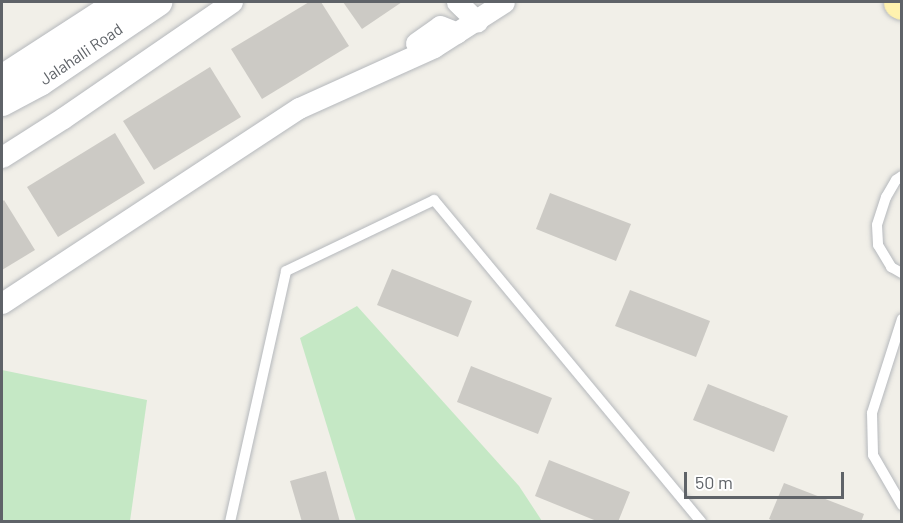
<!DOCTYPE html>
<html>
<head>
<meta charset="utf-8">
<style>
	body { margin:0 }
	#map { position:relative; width:903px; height:523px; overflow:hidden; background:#f1efe8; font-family:Barlow,sans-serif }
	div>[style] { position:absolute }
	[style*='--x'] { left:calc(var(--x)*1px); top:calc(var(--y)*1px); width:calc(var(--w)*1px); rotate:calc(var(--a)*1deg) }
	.green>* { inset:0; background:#c5e8c5 }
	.building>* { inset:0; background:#cccac5 }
	.roads { filter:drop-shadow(0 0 2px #b5b8bc) drop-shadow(0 0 2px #b5b8bc) }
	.lane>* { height:10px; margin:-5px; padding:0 5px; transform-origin:5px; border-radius:5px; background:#fff }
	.street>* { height:21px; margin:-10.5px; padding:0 10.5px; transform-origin:10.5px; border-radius:10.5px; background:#fff }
	.secondary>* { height:28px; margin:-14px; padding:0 14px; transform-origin:14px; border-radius:14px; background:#fff }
	.primary>* { height:33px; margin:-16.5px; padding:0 16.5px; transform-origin:16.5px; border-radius:16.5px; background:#fff2af }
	span { translate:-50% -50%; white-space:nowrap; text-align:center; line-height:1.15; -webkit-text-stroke:6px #fff; paint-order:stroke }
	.street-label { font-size:16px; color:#5f6368 }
	.frame { position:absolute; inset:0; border:3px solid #5f6368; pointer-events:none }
	.scale { position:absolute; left:684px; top:472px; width:160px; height:27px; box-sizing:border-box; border:3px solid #5f6368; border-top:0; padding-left:8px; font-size:18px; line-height:21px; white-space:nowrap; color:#5f6368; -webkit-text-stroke:4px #fff; paint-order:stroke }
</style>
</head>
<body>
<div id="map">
	<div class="green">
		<div style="clip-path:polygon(357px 306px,519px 486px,542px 521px,356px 521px,300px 338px)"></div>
		<div style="clip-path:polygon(2px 370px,147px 400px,130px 521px,2px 521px)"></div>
	</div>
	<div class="building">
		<div style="clip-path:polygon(309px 2px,321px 2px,349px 46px,262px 99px,231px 49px)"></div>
		<div style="clip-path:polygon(343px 2px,402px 2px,362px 29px)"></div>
		<div style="clip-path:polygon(210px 67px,241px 117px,154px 170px,123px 121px)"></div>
		<div style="clip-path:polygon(115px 133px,145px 183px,58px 237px,27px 187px)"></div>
		<div style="clip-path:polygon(550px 193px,631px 224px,616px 261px,536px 229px)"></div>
		<div style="clip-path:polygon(4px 200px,35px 250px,2px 270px,2px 202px)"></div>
		<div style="clip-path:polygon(392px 269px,472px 301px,458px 337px,377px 305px)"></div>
		<div style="clip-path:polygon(630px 290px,710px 321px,696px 357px,615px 326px)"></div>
		<div style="clip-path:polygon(471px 366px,552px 398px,538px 434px,457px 402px)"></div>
		<div style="clip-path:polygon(708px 384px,788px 416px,774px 452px,693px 420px)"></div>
		<div style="clip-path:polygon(549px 460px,630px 492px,618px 522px,599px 522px,535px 496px)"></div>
		<div style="clip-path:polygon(326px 471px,340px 522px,302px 522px,290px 481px)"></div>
		<div style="clip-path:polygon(784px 483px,864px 514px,861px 522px,776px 522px,769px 519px)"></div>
	</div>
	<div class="roads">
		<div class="lane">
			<div style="--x:902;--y:176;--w:7;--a:146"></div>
			<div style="--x:896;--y:180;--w:20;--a:120"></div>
			<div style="--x:886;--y:197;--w:29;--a:108"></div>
			<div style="--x:877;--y:225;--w:20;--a:87"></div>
			<div style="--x:878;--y:245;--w:26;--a:59"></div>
			<div style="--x:891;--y:267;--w:13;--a:29"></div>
			<div style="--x:902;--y:319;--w:99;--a:107.7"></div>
			<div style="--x:872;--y:413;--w:42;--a:88.6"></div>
			<div style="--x:873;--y:455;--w:58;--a:59.9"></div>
			<div style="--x:230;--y:522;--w:257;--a:-77.4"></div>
			<div style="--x:286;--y:271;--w:164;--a:-25.6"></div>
			<div style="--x:434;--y:200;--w:418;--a:50.3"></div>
		</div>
		<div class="street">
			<div style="--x:457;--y:2;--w:28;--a:44"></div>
			<div style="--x:416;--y:43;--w:29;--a:-35"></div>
			<div style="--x:440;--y:26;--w:18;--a:22"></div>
			<div style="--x:2;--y:157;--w:72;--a:-32.6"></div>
			<div style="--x:63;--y:118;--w:205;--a:-34.5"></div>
			<div style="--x:2;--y:303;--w:355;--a:-33.3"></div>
			<div style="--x:299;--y:108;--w:148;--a:-24.3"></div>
			<div style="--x:434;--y:47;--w:83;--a:-32.7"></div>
		</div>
		<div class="secondary">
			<div style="--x:2;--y:79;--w:142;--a:-32.9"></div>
			<div style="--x:2;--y:102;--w:43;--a:-27.8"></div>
			<div style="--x:40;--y:82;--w:143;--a:-34.1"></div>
		</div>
		<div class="primary">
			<div style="--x:900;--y:2;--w:2;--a:27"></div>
		</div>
	</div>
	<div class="street-label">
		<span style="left:81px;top:54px;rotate:-34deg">Jalahalli Road</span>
	</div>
	<div class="frame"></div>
	<div class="scale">50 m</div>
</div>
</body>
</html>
